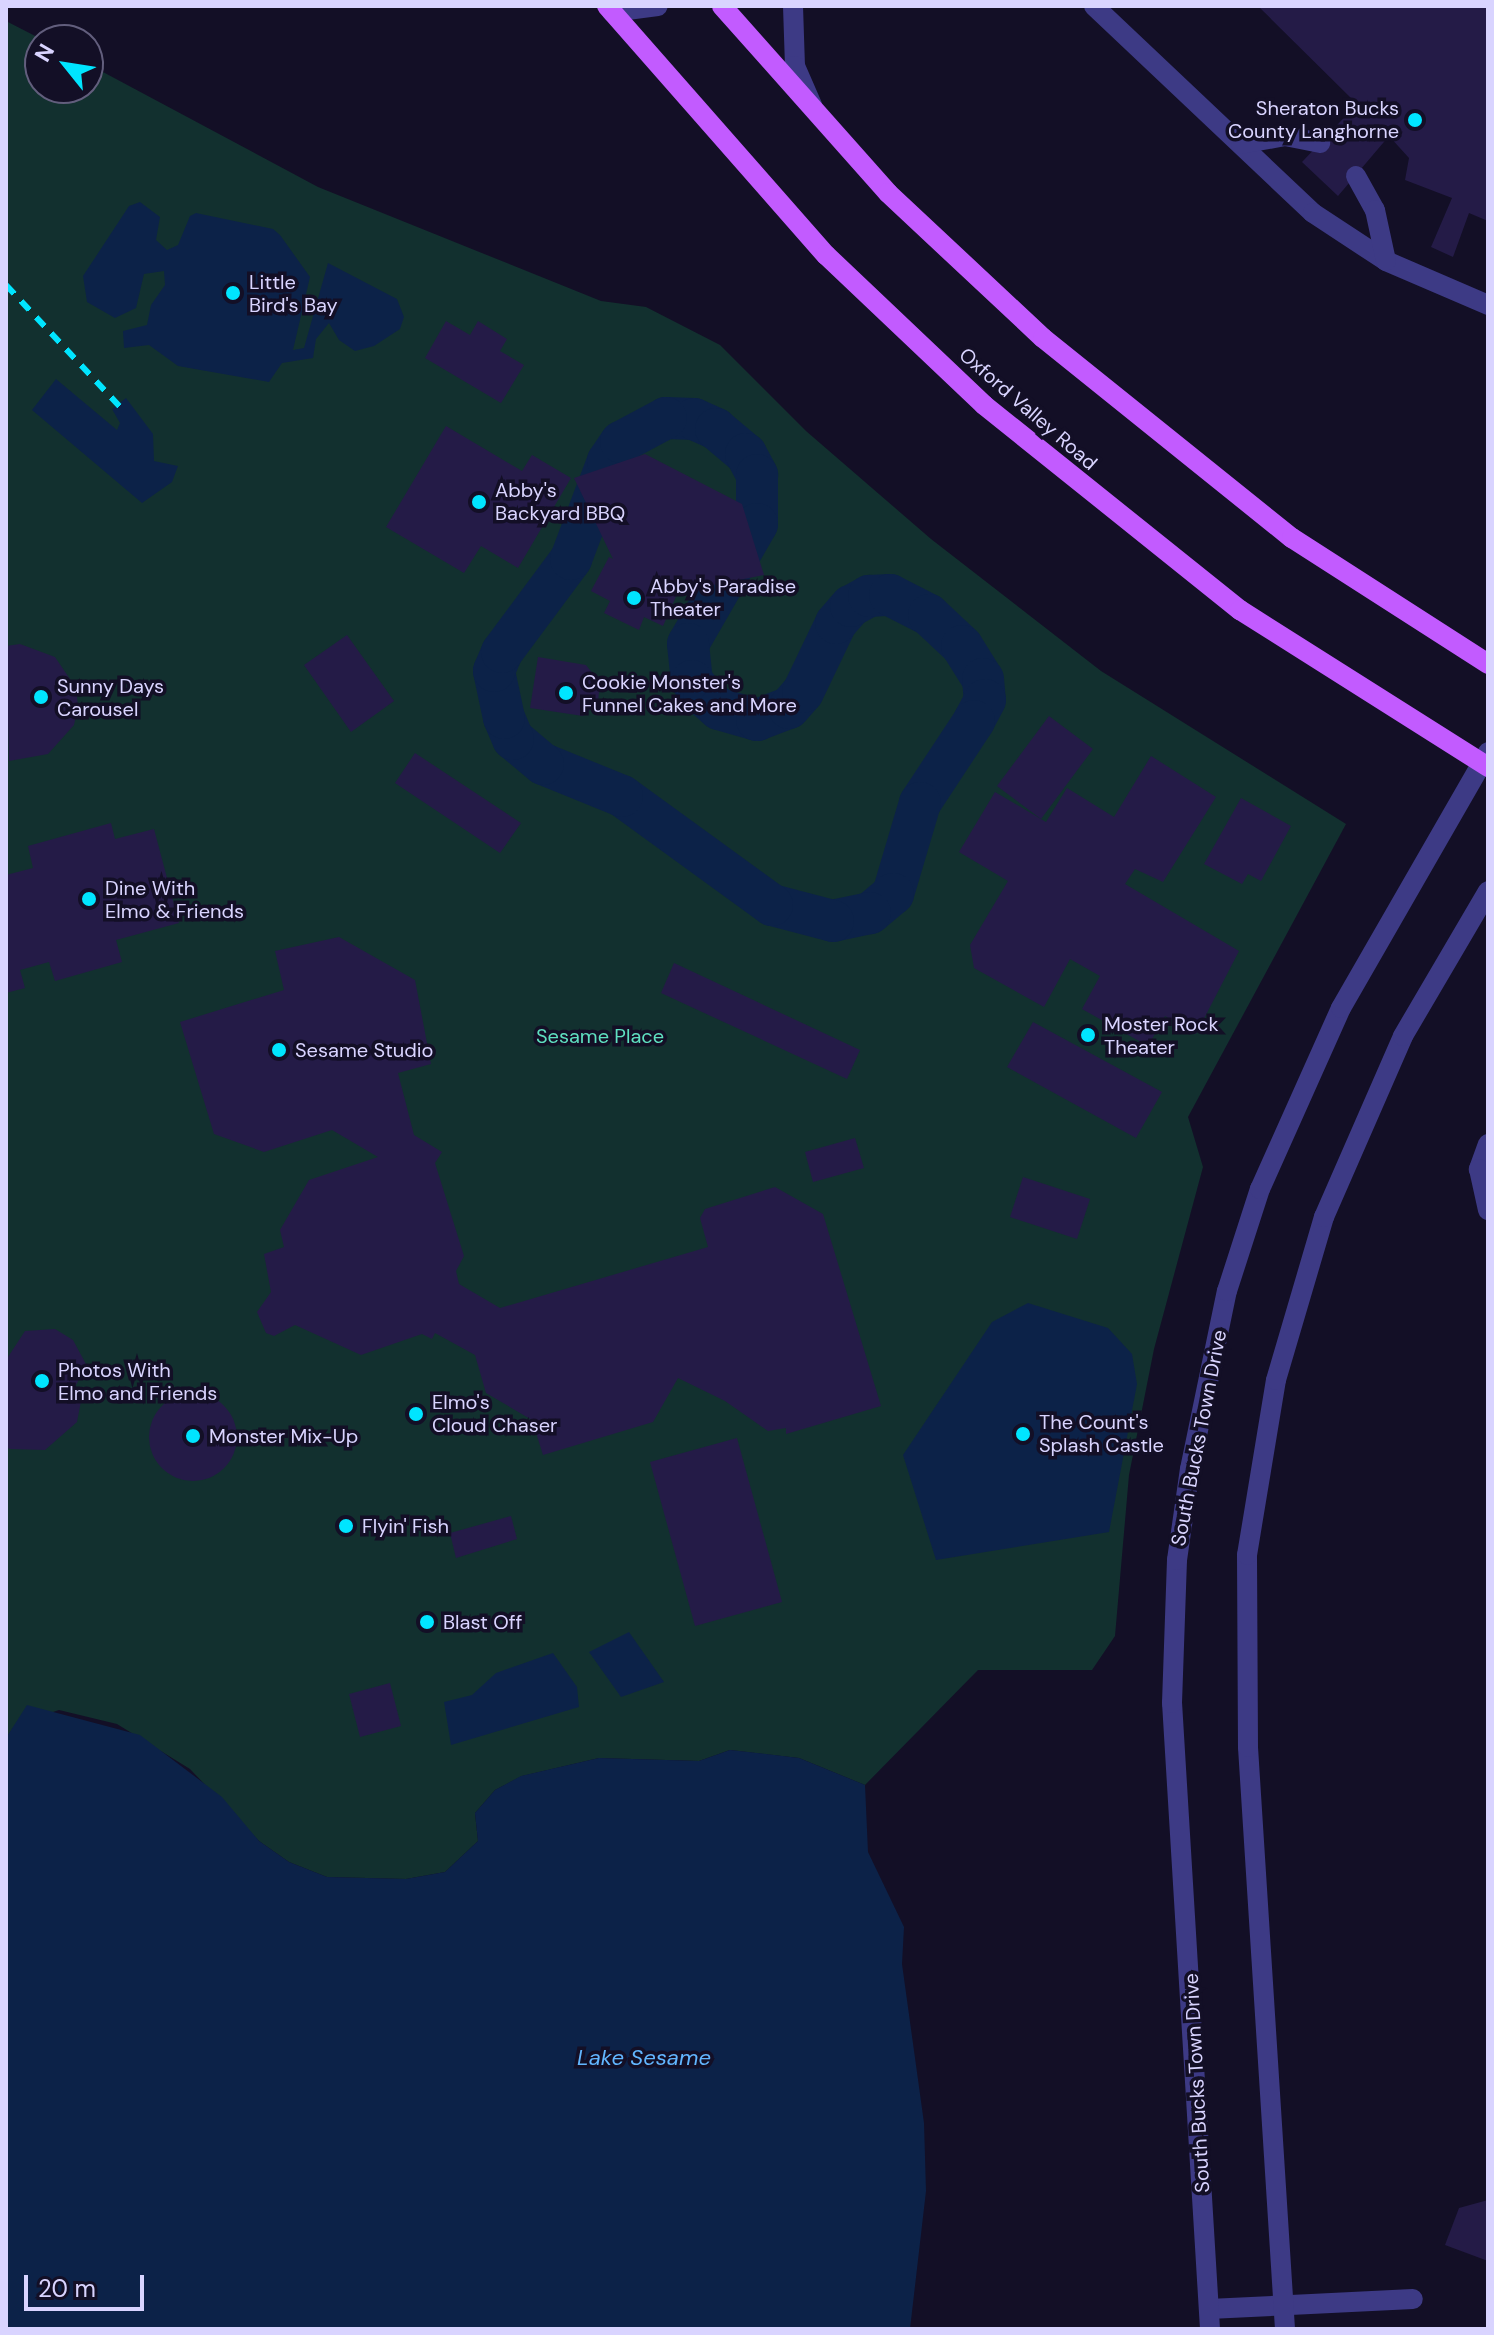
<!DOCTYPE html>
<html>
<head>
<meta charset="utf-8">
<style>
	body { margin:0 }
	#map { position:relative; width:1494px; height:2335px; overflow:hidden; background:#130f26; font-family:"DM Sans",sans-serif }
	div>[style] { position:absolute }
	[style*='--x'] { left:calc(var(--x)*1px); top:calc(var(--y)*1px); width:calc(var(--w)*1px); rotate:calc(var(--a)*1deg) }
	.green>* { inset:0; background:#12302f }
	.water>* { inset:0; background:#0c2248 }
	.canal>* { height:42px; margin:-21px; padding:0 21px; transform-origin:21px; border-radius:21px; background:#0c2248 }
	.building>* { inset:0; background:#241b47 }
	.round { border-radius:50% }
	.service>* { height:20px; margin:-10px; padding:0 10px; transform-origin:10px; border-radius:10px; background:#3d3a85 }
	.minor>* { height:20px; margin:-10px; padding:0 10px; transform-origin:10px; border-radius:10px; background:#3d3a85 }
	.primary>* { height:20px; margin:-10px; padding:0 10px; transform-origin:10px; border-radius:10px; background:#c25bff }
	.rail>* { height:6px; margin-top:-3px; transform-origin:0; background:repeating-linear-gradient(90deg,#00e5ff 0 12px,transparent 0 22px) }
	.dots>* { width:22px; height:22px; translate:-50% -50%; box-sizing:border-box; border:4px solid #130f26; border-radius:50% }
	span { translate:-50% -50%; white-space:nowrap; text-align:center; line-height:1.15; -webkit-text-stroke:7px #130f26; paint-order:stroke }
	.poi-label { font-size:20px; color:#d9d4ff }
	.right { translate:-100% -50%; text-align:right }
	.left { translate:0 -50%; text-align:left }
	.street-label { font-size:20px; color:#d9d4ff }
	.park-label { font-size:20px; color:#5fe0c0 }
	.water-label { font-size:22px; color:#62b6ff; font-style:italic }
	.frame { position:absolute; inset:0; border:8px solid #d9d4ff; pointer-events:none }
	.north { position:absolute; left:24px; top:24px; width:80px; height:80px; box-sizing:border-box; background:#130f26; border:2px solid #625e7d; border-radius:50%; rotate:300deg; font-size:22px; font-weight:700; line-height:32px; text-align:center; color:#d9d4ff }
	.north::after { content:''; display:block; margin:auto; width:28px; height:36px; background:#00e5ff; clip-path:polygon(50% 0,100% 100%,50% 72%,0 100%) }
	.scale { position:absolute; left:24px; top:2275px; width:120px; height:36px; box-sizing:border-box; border:4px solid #d9d4ff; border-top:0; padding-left:10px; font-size:24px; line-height:28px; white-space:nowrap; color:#d9d4ff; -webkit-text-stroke:6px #130f26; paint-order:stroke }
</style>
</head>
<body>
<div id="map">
	<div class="green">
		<div style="clip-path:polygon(6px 21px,43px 40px,40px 88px,88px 88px,88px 64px,318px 187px,601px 301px,646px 307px,720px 345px,806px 431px,931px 539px,1101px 671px,1346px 824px,1188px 1117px,1203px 1167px,1154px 1349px,1129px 1475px,1115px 1636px,1092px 1670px,978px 1670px,865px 1785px,799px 1758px,730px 1750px,699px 1761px,599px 1758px,522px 1776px,495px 1790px,475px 1813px,478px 1841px,445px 1872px,406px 1879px,327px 1877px,289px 1862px,259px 1841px,190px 1769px,117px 1724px,59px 1710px,16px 1724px,6px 1738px)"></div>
	</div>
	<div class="water">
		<div style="clip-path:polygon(140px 202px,160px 217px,156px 240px,167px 250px,178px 245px,190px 216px,196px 213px,273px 229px,280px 235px,310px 277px,293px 350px,304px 348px,328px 263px,397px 299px,404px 317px,400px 329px,374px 346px,355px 351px,339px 340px,329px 323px,316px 339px,313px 358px,282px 363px,269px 382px,178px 366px,149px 345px,124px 348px,123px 331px,147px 325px,151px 305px,165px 285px,164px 271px,144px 274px,136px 308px,115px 318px,87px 302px,83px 276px,129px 206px)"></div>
		<div style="clip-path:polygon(56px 379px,117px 430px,120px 423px,112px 409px,126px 398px,153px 434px,154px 461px,178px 466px,172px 482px,142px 503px,32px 410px)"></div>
		<div style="clip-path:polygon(1028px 1303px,1108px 1328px,1132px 1354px,1137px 1384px,1109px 1532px,936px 1560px,903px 1455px,992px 1322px)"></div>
		<div style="clip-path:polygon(629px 1632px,664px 1682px,621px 1697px,589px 1652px)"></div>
		<div style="clip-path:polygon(553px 1653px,577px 1687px,579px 1707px,451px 1745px,444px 1702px,472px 1695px,496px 1673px)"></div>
		<div style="clip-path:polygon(27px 1705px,140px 1735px,222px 1797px,259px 1841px,289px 1862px,327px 1877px,406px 1879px,445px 1872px,478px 1841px,475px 1813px,495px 1790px,521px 1776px,599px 1758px,699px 1761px,730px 1750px,757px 1753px,799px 1758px,865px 1785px,868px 1852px,904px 1927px,902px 1964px,924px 2123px,926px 2191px,910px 2329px,6px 2329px,6px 1738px)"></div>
	</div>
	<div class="canal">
		<div style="--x:666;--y:418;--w:28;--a:2"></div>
		<div style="--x:694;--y:419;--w:24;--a:24"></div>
		<div style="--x:716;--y:429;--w:39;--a:40"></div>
		<div style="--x:746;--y:454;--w:24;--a:62"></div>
		<div style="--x:757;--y:475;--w:49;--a:90"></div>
		<div style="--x:757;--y:524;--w:138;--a:119.9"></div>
		<div style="--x:688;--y:644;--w:37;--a:84"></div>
		<div style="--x:692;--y:681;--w:19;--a:51"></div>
		<div style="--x:704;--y:696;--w:20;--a:41"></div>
		<div style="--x:719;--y:709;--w:40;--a:16"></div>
		<div style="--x:757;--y:720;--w:34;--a:-21"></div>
		<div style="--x:789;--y:708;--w:21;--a:-49"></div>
		<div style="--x:803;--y:692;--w:76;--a:-64.4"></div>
		<div style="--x:836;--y:623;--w:23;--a:-49"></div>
		<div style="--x:851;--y:606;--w:21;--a:-29"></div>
		<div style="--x:869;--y:596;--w:21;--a:-3"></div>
		<div style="--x:890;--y:595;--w:44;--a:27.1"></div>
		<div style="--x:929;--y:615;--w:45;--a:43.2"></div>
		<div style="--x:962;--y:646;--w:39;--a:58"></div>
		<div style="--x:983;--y:679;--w:21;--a:85"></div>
		<div style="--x:985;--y:700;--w:24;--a:118"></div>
		<div style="--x:974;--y:721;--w:98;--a:123.4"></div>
		<div style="--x:920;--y:803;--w:95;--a:106.5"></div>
		<div style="--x:893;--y:894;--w:30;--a:140"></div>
		<div style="--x:870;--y:913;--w:38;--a:168"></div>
		<div style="--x:833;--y:921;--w:63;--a:-165.3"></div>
		<div style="--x:772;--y:905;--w:185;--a:-144"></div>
		<div style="--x:622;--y:796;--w:85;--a:-157.9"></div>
		<div style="--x:543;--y:764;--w:39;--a:-140"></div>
		<div style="--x:513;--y:739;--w:23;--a:-113"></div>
		<div style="--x:504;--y:718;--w:48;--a:-102"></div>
		<div style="--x:494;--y:671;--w:21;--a:-67"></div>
		<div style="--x:502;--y:652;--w:116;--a:-53.4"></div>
		<div style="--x:571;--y:559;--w:105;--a:-69.3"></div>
		<div style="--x:608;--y:461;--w:23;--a:-56"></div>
		<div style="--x:621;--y:442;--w:51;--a:-28.1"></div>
	</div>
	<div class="building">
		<div style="clip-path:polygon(1258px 6px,1488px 6px,1488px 221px,1469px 213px,1453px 257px,1431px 247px,1452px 198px,1405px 180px,1409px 158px,1389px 136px,1338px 196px,1302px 162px,1357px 104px)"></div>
		<div style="clip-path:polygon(446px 321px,470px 335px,478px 321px,507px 339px,500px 351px,524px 365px,501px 403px,425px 358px)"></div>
		<div style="clip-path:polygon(446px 426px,522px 471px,532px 455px,571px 478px,518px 568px,481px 546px,464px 573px,386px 527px)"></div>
		<div style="clip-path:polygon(645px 454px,742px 504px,764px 575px,678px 592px,663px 626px,644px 617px,639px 630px,604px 613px,610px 601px,591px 591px,609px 557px,613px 559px,574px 478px)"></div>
		<div style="clip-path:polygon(347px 635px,394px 701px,351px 732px,304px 665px)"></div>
		<div style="clip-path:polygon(20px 644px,55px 657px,76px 688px,78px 706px,74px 725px,48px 754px,9px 761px,6px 646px)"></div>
		<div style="clip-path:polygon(538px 657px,586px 665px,600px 683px,598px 702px,583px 716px,530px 708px)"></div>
		<div style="clip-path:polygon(1049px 716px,1093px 749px,1041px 819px,997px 786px)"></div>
		<div style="clip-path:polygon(415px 753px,521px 823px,500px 853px,395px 783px)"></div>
		<div style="clip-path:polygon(1151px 756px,1216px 797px,1163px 882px,1135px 869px,1125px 884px,1239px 951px,1196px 1034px,1165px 1016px,1148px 1046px,1082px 1009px,1100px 976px,1070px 959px,1044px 1007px,974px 968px,970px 945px,1008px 881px,959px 852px,995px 792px,1046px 822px,1067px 788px,1114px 817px)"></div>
		<div style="clip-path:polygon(1241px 798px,1291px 826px,1261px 881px,1248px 874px,1242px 884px,1204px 864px)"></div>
		<div style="clip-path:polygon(111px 823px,115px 839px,154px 829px,179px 923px,116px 940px,122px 962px,55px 981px,49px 962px,20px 970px,25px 988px,6px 993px,6px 875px,33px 868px,28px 846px)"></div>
		<div style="clip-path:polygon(339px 937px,415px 980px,431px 1064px,398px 1073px,414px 1135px,442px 1152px,435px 1163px,464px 1256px,456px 1271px,459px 1284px,500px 1308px,708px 1247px,700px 1218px,705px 1209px,775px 1187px,823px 1214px,881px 1406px,786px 1434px,786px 1428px,768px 1431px,725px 1401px,678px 1378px,653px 1422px,543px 1455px,532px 1420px,486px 1393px,475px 1355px,435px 1333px,432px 1339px,422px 1334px,361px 1355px,295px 1325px,274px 1336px,266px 1333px,257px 1312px,271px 1292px,264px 1254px,284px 1247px,280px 1230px,309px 1180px,378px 1157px,332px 1130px,264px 1152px,214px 1134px,180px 1022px,284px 990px,275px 951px)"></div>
		<div style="clip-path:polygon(674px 963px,860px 1050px,847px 1079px,661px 993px)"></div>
		<div style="clip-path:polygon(1033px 1022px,1162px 1092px,1136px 1138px,1007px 1067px)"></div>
		<div style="clip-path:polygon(855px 1138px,864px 1168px,813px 1182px,805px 1152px)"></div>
		<div style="clip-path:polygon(1023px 1177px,1090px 1199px,1077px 1239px,1010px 1217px)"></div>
		<div style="clip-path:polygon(55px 1329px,73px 1340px,87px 1366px,70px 1395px,81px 1401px,77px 1422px,45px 1450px,10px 1449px,6px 1447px,6px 1360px,25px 1331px)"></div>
		<div class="round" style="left:149px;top:1393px;width:88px;height:88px"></div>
		<div style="clip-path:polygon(737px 1438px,782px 1602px,695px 1626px,650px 1462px)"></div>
		<div style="clip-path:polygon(511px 1516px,517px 1539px,456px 1558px,450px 1533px)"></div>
		<div style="clip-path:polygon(390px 1683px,401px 1726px,360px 1737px,349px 1694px)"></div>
		<div style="clip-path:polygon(1488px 2200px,1488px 2261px,1445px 2245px,1459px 2208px)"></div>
	</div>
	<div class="service">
		<div style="--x:793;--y:6;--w:60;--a:88.1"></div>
		<div style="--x:795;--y:66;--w:43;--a:66.4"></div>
		<div style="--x:1094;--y:6;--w:301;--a:43.4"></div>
		<div style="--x:1313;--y:213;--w:87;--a:33.3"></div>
		<div style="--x:1386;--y:261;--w:111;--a:23.3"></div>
		<div style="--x:612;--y:12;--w:46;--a:-7.4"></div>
		<div style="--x:1241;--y:144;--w:45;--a:-10.3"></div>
		<div style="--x:1285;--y:136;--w:36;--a:11"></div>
		<div style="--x:1356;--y:176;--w:39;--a:61"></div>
		<div style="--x:1375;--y:210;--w:52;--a:77.8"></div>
		<div style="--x:1488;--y:1144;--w:27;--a:110"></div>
		<div style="--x:1479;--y:1169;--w:42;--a:77.6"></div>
		<div style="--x:1209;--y:2309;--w:204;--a:-2.8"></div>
	</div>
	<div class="minor">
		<div style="--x:1210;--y:2329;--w:627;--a:-93.47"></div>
		<div style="--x:1172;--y:1703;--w:143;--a:-88"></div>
		<div style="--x:1177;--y:1560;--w:92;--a:-81.9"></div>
		<div style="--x:1190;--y:1469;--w:182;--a:-78.3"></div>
		<div style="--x:1227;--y:1291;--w:107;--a:-72.1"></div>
		<div style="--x:1260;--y:1189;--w:198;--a:-65.9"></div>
		<div style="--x:1341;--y:1008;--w:295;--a:-60.1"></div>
		<div style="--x:1285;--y:2329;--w:583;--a:-93.64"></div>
		<div style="--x:1248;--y:1747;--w:192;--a:-90.3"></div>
		<div style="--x:1247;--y:1555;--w:177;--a:-80.6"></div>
		<div style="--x:1276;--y:1380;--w:170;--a:-73.6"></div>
		<div style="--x:1324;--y:1217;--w:197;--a:-66.4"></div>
		<div style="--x:1403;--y:1036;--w:168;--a:-59.6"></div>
	</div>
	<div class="primary">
		<div style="--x:607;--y:6;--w:332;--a:48.7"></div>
		<div style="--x:826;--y:255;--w:218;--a:43.5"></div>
		<div style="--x:984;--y:405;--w:328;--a:38.7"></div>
		<div style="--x:1240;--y:610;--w:294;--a:32.3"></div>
		<div style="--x:722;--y:6;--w:250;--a:48.4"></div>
		<div style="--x:888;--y:193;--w:212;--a:43.1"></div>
		<div style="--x:1043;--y:338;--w:319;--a:38.8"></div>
		<div style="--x:1292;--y:538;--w:233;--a:32.7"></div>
	</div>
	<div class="rail">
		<div style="--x:6;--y:285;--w:174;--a:46.9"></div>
	</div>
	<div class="dots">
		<div style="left:1415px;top:120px;background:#00e5ff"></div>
		<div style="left:233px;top:293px;background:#00e5ff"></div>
		<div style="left:479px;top:502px;background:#00e5ff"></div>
		<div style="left:634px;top:598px;background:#00e5ff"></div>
		<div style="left:566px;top:693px;background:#00e5ff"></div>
		<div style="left:41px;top:697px;background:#00e5ff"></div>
		<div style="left:89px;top:899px;background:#00e5ff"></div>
		<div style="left:1088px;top:1035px;background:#00e5ff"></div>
		<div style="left:279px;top:1050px;background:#00e5ff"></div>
		<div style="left:42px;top:1381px;background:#00e5ff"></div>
		<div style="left:416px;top:1414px;background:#00e5ff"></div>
		<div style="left:1023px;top:1434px;background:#00e5ff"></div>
		<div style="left:193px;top:1436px;background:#00e5ff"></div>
		<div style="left:346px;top:1526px;background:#00e5ff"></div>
		<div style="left:427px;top:1622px;background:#00e5ff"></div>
	</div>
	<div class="poi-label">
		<span class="right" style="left:1399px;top:120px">Sheraton Bucks<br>County Langhorne</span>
		<span class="left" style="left:249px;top:294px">Little<br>Bird's Bay</span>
		<span class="left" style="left:495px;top:502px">Abby's<br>Backyard BBQ</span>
		<span class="left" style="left:650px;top:598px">Abby's Paradise<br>Theater</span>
		<span class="left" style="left:582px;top:694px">Cookie Monster's<br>Funnel Cakes and More</span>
		<span class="left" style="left:57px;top:698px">Sunny Days<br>Carousel</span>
		<span class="left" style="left:105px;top:900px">Dine With<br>Elmo &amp; Friends</span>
		<span class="left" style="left:1104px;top:1036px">Moster Rock<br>Theater</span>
		<span class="left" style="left:295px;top:1050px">Sesame Studio</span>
		<span class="left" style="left:58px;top:1382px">Photos With<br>Elmo and Friends</span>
		<span class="left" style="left:432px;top:1414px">Elmo's<br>Cloud Chaser</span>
		<span class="left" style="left:1039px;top:1434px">The Count's<br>Splash Castle</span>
		<span class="left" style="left:209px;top:1436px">Monster Mix-Up</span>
		<span class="left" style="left:362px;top:1526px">Flyin' Fish</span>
		<span class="left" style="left:443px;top:1622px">Blast Off</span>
	</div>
	<div class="street-label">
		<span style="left:1028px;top:409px;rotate:41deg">Oxford Valley Road</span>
		<span style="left:1199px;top:1438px;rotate:-79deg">South Bucks Town Drive</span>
		<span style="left:1197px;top:2083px;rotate:-93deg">South Bucks Town Drive</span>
	</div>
	<div class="park-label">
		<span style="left:600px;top:1036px">Sesame Place</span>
	</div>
	<div class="water-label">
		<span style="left:644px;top:2058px">Lake Sesame</span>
	</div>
	<div class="frame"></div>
	<div class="north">N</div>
	<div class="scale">20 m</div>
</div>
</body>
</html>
